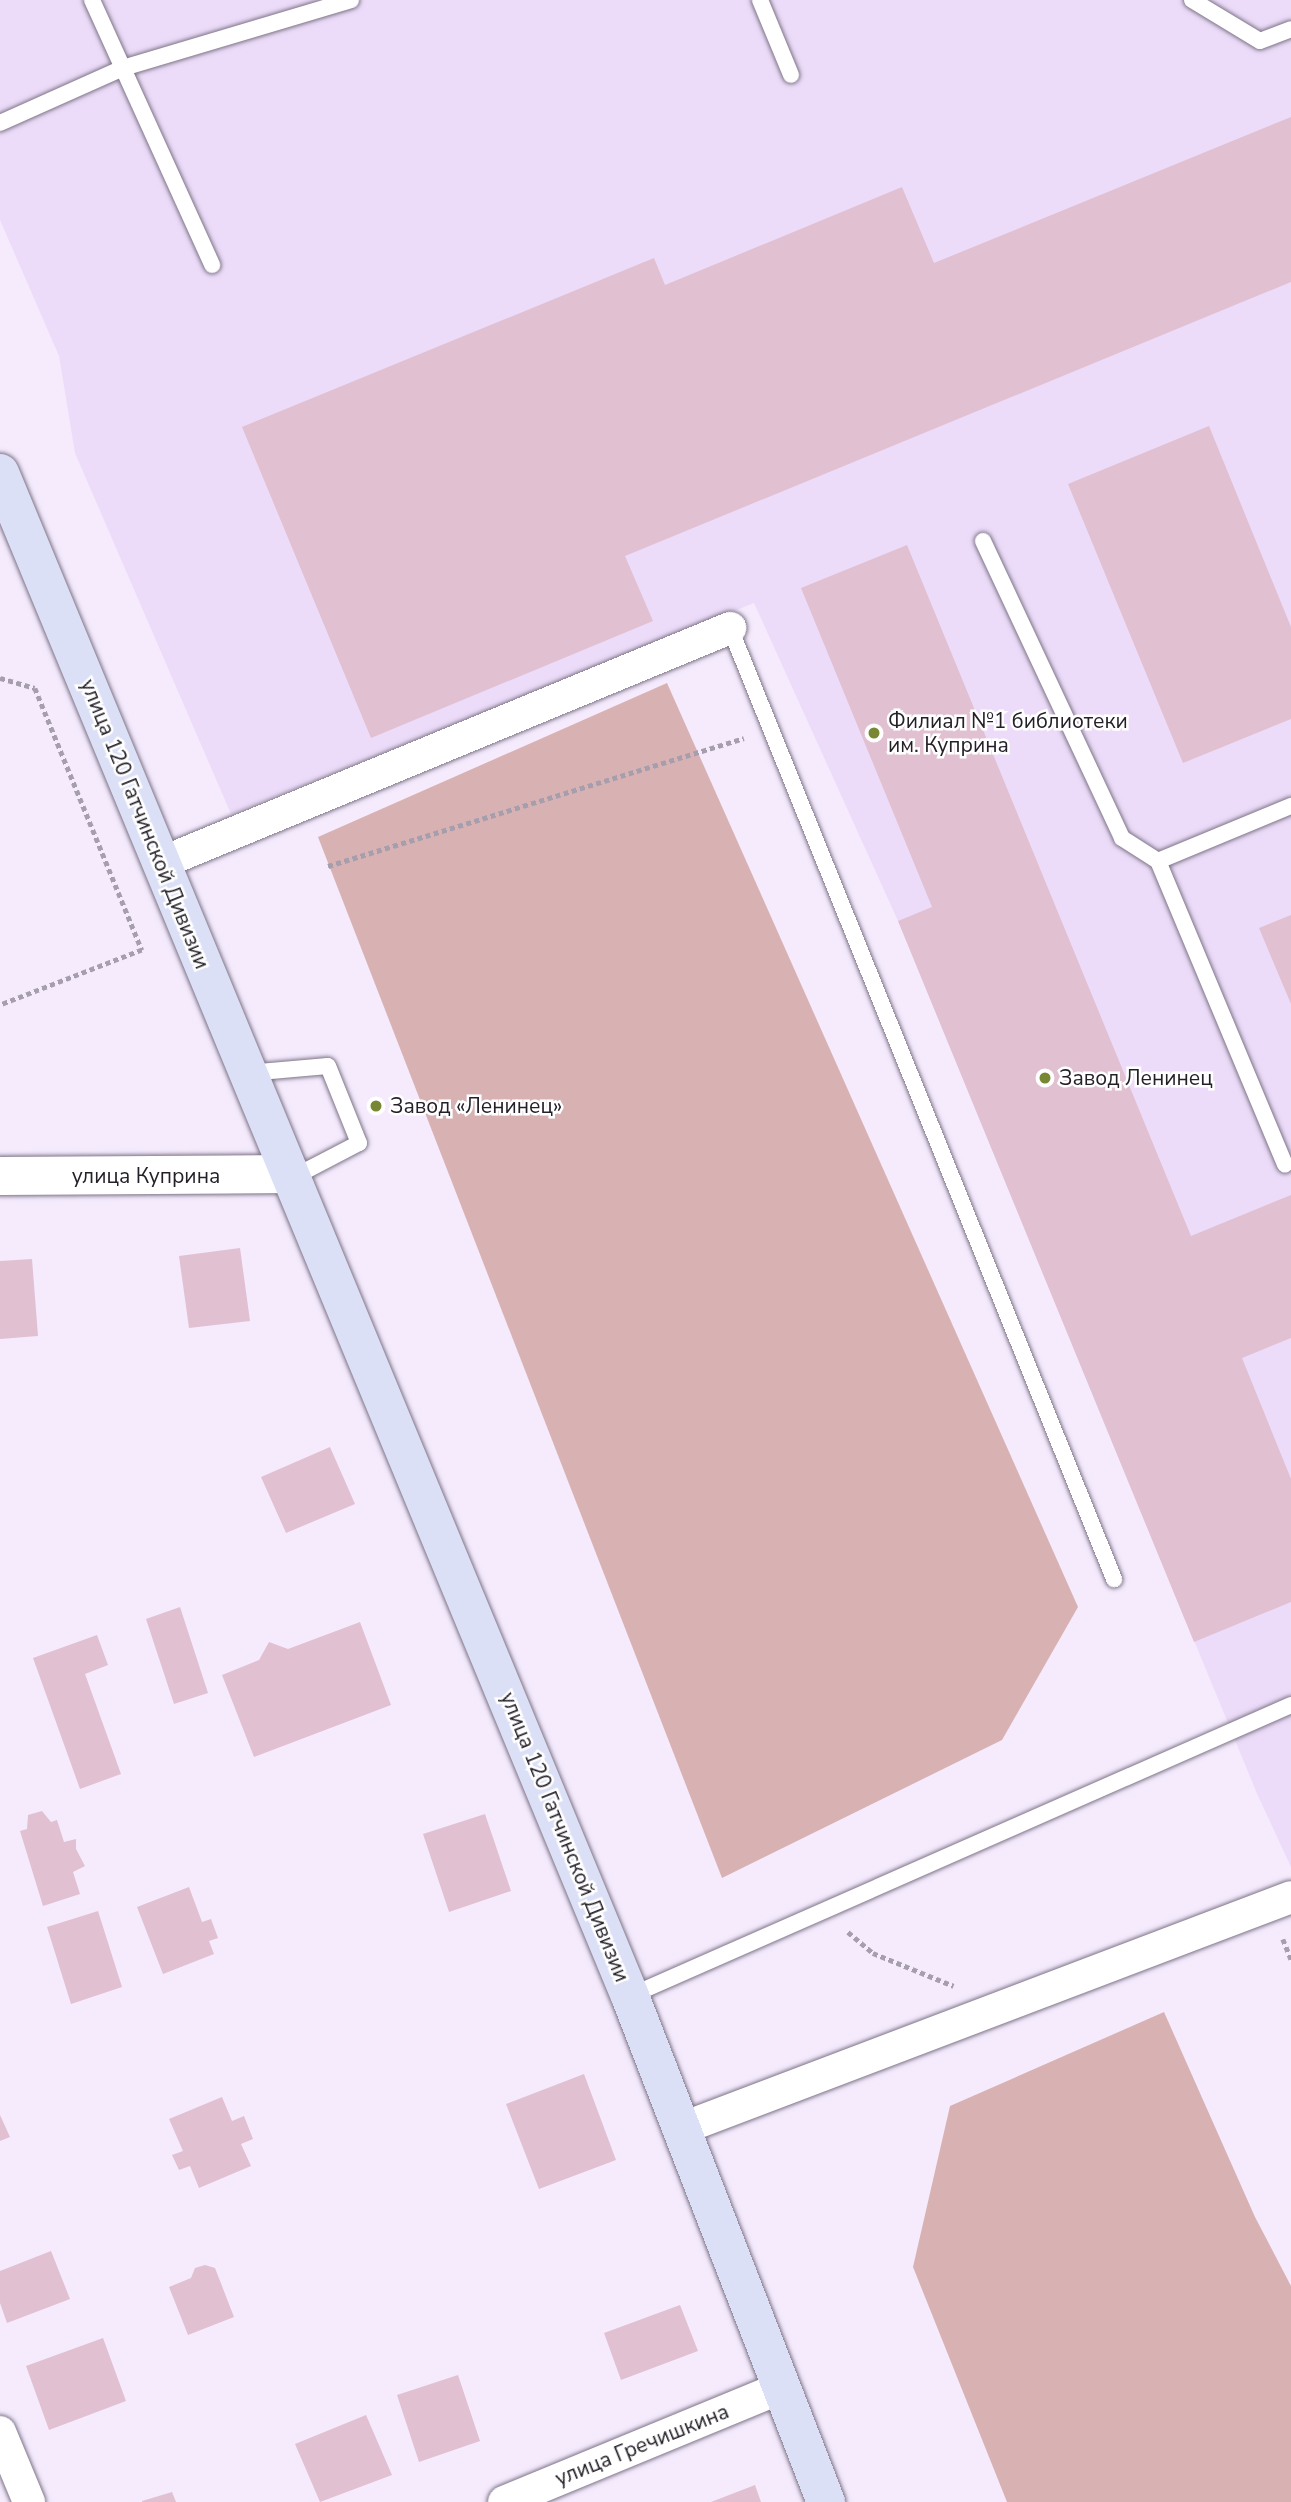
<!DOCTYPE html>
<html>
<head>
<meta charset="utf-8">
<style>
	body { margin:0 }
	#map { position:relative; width:1291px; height:2502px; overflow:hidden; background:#f5ebfd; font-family:"Nunito Sans",sans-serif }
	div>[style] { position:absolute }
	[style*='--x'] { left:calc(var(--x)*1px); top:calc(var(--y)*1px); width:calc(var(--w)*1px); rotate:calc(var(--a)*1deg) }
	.built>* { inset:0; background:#ecdcf9 }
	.forest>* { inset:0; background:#d8b2b3 }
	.building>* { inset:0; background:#e1c0d2 }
	.path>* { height:4.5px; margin-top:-2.25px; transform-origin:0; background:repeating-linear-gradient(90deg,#a69eac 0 5px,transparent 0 8.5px) }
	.roads { filter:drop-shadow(0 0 2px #7e7488) drop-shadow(0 0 2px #7e7488) }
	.service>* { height:16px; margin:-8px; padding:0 8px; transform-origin:8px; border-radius:8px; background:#fff }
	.minor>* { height:32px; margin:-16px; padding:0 16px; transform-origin:16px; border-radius:16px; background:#fff }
	.tertiary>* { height:38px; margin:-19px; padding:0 19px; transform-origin:19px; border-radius:19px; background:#fff }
	.secondary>* { height:38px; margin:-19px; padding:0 19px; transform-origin:19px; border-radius:19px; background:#dce0f6 }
	.dots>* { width:19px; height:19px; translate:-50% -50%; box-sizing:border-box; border:4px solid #fff; border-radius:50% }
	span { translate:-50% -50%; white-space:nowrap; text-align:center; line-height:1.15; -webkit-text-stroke:5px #fff; paint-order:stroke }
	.poi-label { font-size:21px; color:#252028 }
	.left { translate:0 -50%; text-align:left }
	.street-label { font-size:21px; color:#252028 }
</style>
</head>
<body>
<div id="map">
	<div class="built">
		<div style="clip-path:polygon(0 0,1291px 0,1291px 1867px,1258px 1796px,898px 921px,754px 603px,231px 814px,75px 453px,59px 356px,0 220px)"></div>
	</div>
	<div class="forest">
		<div style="clip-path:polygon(667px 683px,1078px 1607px,1002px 1740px,722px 1878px,318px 837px)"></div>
		<div style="clip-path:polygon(1164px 2012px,1255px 2217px,1291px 2286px,1291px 2502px,1007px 2502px,913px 2267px,950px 2106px)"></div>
	</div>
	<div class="building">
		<div style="clip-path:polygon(1291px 117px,1291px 282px,625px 556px,653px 621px,371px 738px,242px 427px,654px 258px,665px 285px,902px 187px,934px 263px)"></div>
		<div style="clip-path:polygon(1209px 426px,1291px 627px,1291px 719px,1183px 763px,1068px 484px)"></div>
		<div style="clip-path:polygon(907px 545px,1191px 1236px,1291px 1195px,1291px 1338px,1242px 1358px,1291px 1479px,1291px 1602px,1194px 1642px,898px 921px,932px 907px,801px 588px)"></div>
		<div style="clip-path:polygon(1291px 915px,1291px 1004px,1259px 928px)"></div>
		<div style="clip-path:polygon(240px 1248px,250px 1321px,189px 1328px,179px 1256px)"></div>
		<div style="clip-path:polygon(32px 1259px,38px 1336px,0 1339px,0 1261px)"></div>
		<div style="clip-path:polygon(330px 1447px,355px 1504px,286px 1533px,261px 1477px)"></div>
		<div style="clip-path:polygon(180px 1607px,208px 1693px,174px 1704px,146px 1619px)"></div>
		<div style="clip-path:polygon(360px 1622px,391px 1705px,254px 1757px,222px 1675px,259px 1660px,269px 1642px,288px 1649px)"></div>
		<div style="clip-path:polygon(97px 1635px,108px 1665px,85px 1674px,121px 1774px,80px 1789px,33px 1658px)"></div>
		<div style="clip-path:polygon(42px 1811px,51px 1822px,57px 1820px,64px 1842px,76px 1839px,76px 1849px,85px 1866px,73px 1872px,80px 1894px,43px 1906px,20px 1831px,27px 1829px,28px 1815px)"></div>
		<div style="clip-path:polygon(485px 1814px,511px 1891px,449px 1912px,423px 1834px)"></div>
		<div style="clip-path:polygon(189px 1887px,202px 1922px,211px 1919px,218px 1938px,209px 1941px,214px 1954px,163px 1974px,137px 1907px)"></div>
		<div style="clip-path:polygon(98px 1911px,122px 1987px,71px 2004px,47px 1927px)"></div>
		<div style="clip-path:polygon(584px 2074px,616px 2160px,539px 2189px,506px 2104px)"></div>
		<div style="clip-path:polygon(222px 2097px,232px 2121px,244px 2116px,253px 2139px,241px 2144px,251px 2166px,199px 2188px,190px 2166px,179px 2170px,172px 2155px,183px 2151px,169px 2119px)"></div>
		<div style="clip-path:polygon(0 2115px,10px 2137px,0 2141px)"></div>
		<div style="clip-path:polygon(51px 2251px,70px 2299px,7px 2323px,0 2303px,0 2271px)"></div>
		<div style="clip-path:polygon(205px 2265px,215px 2268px,234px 2317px,188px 2335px,169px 2287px,191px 2278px,195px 2268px)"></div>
		<div style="clip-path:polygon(680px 2305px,698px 2351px,621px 2380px,604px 2333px)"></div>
		<div style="clip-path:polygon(103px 2338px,126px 2401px,49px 2430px,26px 2366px)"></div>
		<div style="clip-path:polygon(458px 2375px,480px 2441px,419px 2462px,397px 2395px)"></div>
		<div style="clip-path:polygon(366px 2415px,392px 2475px,320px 2502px,295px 2444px)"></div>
		<div style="clip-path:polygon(755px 2485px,761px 2502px,711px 2502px)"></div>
		<div style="clip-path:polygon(172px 2492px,176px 2502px,142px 2502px,142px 2501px)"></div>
	</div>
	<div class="path">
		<div style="--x:0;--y:678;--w:36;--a:16"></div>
		<div style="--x:35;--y:688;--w:283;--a:67.8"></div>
		<div style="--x:142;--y:950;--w:152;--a:158.8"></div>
		<div style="--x:328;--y:866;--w:435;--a:-17.1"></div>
		<div style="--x:848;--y:1932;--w:33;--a:40"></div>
		<div style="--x:873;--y:1953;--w:87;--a:22.2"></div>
		<div style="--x:1283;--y:1939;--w:22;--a:68"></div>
	</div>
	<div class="roads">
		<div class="service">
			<div style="--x:92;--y:0;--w:291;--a:65.6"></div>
			<div style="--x:760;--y:0;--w:81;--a:67.5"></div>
			<div style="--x:1192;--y:0;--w:79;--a:31.1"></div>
			<div style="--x:1260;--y:41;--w:33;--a:-21"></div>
			<div style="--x:0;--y:123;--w:135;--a:-24.1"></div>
			<div style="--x:123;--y:68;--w:238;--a:-16.6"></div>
			<div style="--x:983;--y:541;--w:328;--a:64.9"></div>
			<div style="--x:1122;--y:838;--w:43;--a:32.6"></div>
			<div style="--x:1158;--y:861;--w:329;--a:67.3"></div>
			<div style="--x:730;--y:628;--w:1026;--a:68.01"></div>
			<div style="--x:1158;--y:861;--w:144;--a:-22.5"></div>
			<div style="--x:248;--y:1073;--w:80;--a:-5"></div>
			<div style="--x:328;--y:1066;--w:83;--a:68.1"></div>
			<div style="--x:359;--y:1143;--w:76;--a:152.4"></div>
			<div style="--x:630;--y:1996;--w:722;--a:-23.76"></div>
		</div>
		<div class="minor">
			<div style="--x:161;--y:863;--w:616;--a:-22.44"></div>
			<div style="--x:683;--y:2128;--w:650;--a:-20.8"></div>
			<div style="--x:0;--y:2432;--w:76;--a:67.5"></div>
			<div style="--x:504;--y:2502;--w:300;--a:-22.4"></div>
		</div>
		<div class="tertiary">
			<div style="--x:0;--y:1176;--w:291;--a:-0.4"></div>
		</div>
		<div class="secondary">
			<div style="--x:0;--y:473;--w:1648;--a:67.53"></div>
			<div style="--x:630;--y:1996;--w:543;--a:68.83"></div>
		</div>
	</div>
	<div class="dots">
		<div style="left:874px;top:733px;background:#798634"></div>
		<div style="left:1045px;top:1078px;background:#798634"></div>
		<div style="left:376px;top:1106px;background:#798634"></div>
	</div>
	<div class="poi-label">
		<span class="left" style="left:888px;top:733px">Филиал №1 библиотеки<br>им. Куприна</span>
		<span class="left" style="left:1059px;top:1078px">Завод Ленинец</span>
		<span class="left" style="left:390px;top:1106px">Завод «Ленинец»</span>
	</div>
	<div class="street-label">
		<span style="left:145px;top:824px;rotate:68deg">улица 120 Гатчинской Дивизии</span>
		<span style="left:146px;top:1176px">улица Куприна</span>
		<span style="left:565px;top:1837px;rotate:68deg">улица 120 Гатчинской Дивизии</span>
		<span style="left:642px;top:2445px;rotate:-22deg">улица Гречишкина</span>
	</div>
</div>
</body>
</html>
